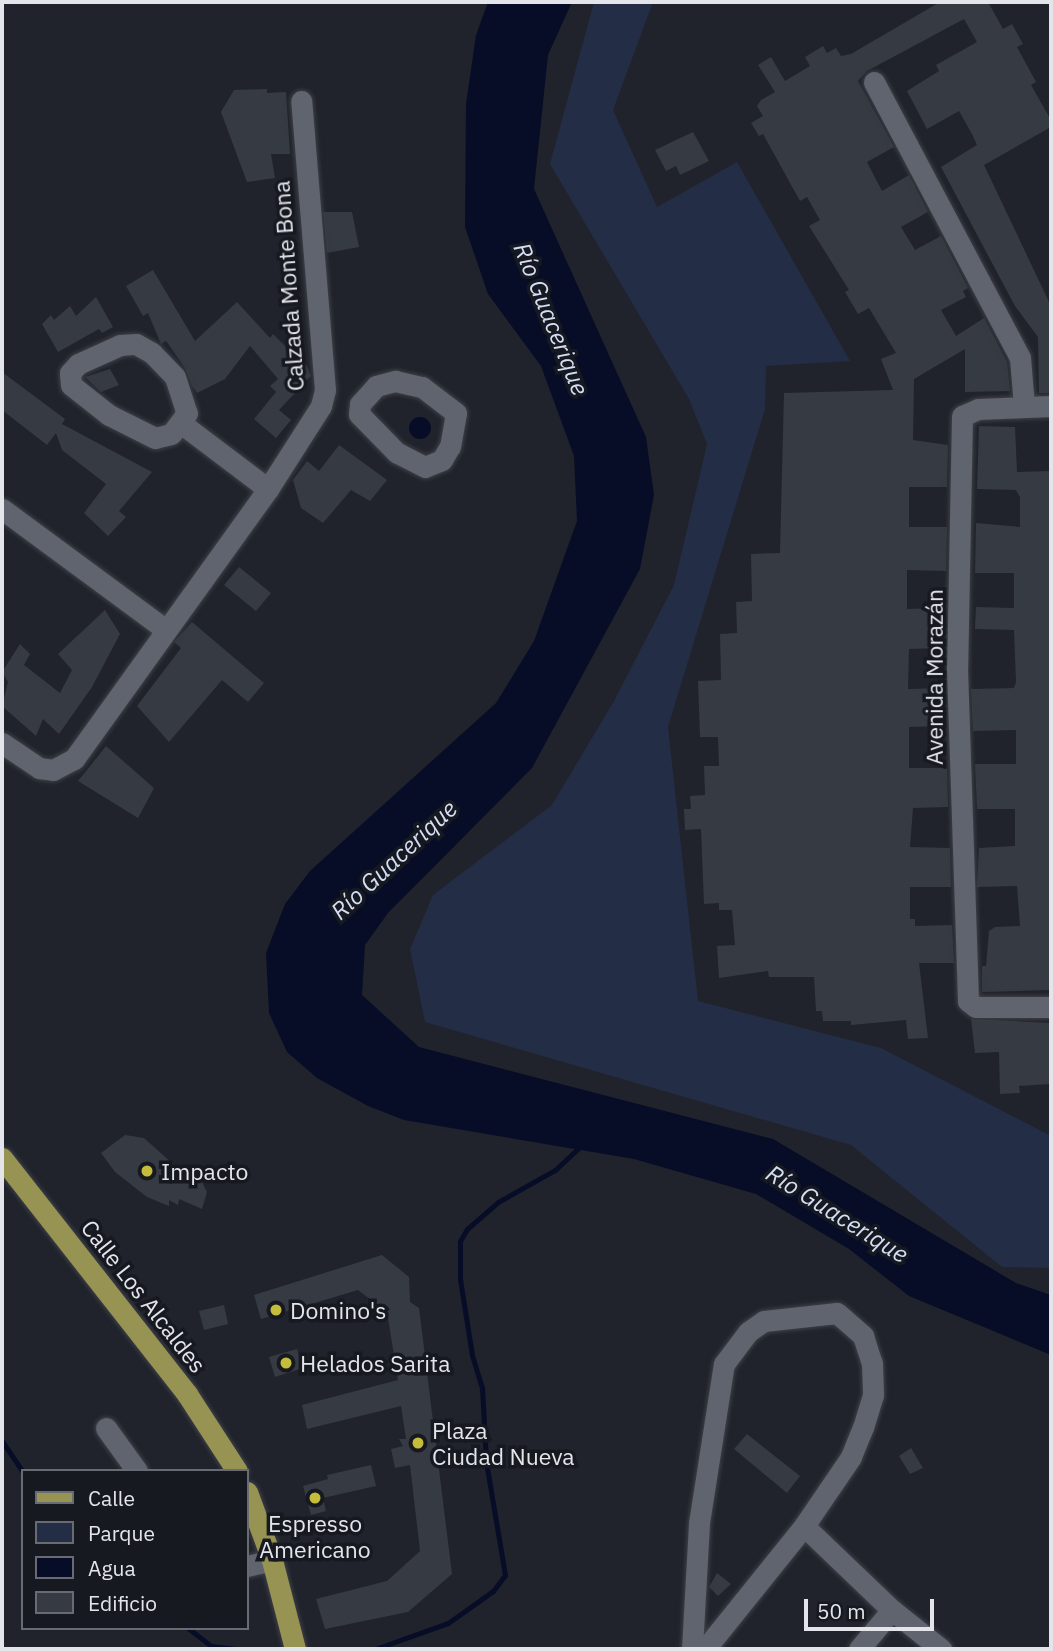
<!DOCTYPE html>
<html>
<head>
<meta charset="utf-8">
<style>
	body { margin:0 }
	#map { position:relative; width:1053px; height:1651px; overflow:hidden; background:#20232b; font-family:"IBM Plex Sans",sans-serif }
	div>[style] { position:absolute }
	[style*='--x'] { left:calc(var(--x)*1px); top:calc(var(--y)*1px); width:calc(var(--w)*1px); rotate:calc(var(--a)*1deg) }
	.green>* { inset:0; background:#242d46 }
	.water>* { inset:0; background:#070d27 }
	.round { border-radius:50% }
	.stream>* { height:5px; margin:-2.5px; padding:0 2.5px; transform-origin:2.5px; border-radius:2.5px; background:#070d27 }
	.building>* { inset:0; background:#363a42 }
	.roads { filter:drop-shadow(0 0 2px #3e4047) drop-shadow(0 0 2px #3e4047) }
	.minor>* { height:21px; margin:-10.5px; padding:0 10.5px; transform-origin:10.5px; border-radius:10.5px; background:#60646e }
	.major>* { height:21px; margin:-10.5px; padding:0 10.5px; transform-origin:10.5px; border-radius:10.5px; background:#979352 }
	.dots>* { width:19px; height:19px; translate:-50% -50%; box-sizing:border-box; border:4px solid #171921; border-radius:50% }
	span { translate:-50% -50%; white-space:nowrap; text-align:center; line-height:1.15; -webkit-text-stroke:7px #171921; paint-order:stroke }
	.street-label { font-size:23px; color:#e3e5eb }
	.poi-label { font-size:23px; color:#e3e5eb }
	.left { translate:0 -50%; text-align:left }
	.water-label { font-size:24px; color:#d5def6; font-style:italic }
	.frame { position:absolute; inset:0; border:4px solid #e3e5eb; pointer-events:none }
	.legend { position:absolute; left:21px; top:1469px; width:228px; height:161px; box-sizing:border-box; background:#171921; border:2px solid #696b72; margin:0; padding:9px 12px; list-style:none; font-size:21px; color:#e3e5eb }
	.legend li { display:flex; align-items:center; gap:14px; height:35px }
	.legend b { width:35px; border:2px solid #696b72 }
	.scale { position:absolute; left:804px; top:1599px; width:130px; height:32px; box-sizing:border-box; border:4px solid #e3e5eb; border-top:0; padding-left:9px; font-size:21px; line-height:24px; white-space:nowrap; color:#e3e5eb; -webkit-text-stroke:5px #171921; paint-order:stroke }
</style>
</head>
<body>
<div id="map">
	<div class="green">
		<div style="clip-path:polygon(594px 2px,653px 2px,613px 110px,657px 207px,737px 162px,850px 361px,766px 366px,765px 409px,668px 727px,698px 1001px,881px 1048px,1051px 1136px,1051px 1268px,1002px 1267px,851px 1145px,425px 1022px,410px 949px,433px 895px,552px 805px,614px 701px,674px 585px,707px 444px,689px 399px,550px 164px)"></div>
	</div>
	<div class="water">
		<div style="clip-path:polygon(488px 2px,572px 2px,548px 55px,534px 189px,646px 437px,654px 495px,640px 569px,532px 768px,388px 913px,365px 945px,362px 995px,419px 1047px,773px 1139px,1016px 1283px,1051px 1295px,1051px 1355px,909px 1296px,849px 1249px,756px 1194px,634px 1159px,404px 1120px,368px 1106px,317px 1078px,287px 1052px,269px 1013px,266px 953px,285px 904px,310px 871px,496px 703px,534px 641px,577px 521px,574px 456px,541px 366px,488px 294px,465px 227px,466px 104px,476px 35px)"></div>
		<div class="round" style="left:409px;top:417px;width:22px;height:22px"></div>
	</div>
	<div class="stream">
		<div style="--x:2;--y:1441;--w:37;--a:56"></div>
		<div style="--x:188;--y:1628;--w:29;--a:38"></div>
		<div style="--x:211;--y:1646;--w:25;--a:7"></div>
		<div style="--x:375;--y:1649;--w:77;--a:-19.6"></div>
		<div style="--x:448;--y:1623;--w:55;--a:-35.4"></div>
		<div style="--x:493;--y:1591;--w:20;--a:-53"></div>
		<div style="--x:505;--y:1575;--w:116;--a:-99.5"></div>
		<div style="--x:486;--y:1461;--w:73;--a:-93.1"></div>
		<div style="--x:482;--y:1388;--w:34;--a:-107"></div>
		<div style="--x:472;--y:1355;--w:77;--a:-99"></div>
		<div style="--x:460;--y:1279;--w:38;--a:-90"></div>
		<div style="--x:460;--y:1241;--w:14;--a:-60"></div>
		<div style="--x:467;--y:1229;--w:41;--a:-41.1"></div>
		<div style="--x:498;--y:1202;--w:65;--a:-29.3"></div>
		<div style="--x:555;--y:1170;--w:35;--a:-43"></div>
	</div>
	<div class="building">
		<div style="clip-path:polygon(940px 2px,988px 2px,1003px 29px,1012px 24px,1023px 44px,1017px 47px,1036px 82px,1031px 85px,1051px 120px,1051px 127px,984px 165px,1051px 306px,1051px 393px,1039px 393px,1038px 337px,1015px 306px,941px 167px,977px 145px,972px 134px,959px 111px,927px 129px,907px 91px,939px 71px,936px 65px,977px 42px,964px 19px,867px 71px,858px 81px,894px 147px,867px 162px,882px 191px,909px 175px,928px 212px,901px 227px,915px 250px,941px 236px,968px 288px,963px 291px,966px 297px,941px 310px,956px 336px,984px 318px,1007px 362px,1010px 391px,965px 392px,965px 349px,914px 379px,913px 440px,948px 445px,947px 487px,909px 487px,909px 527px,947px 527px,946px 571px,907px 570px,907px 609px,937px 608px,941px 648px,909px 649px,908px 689px,945px 688px,946px 726px,909px 727px,909px 768px,947px 768px,948px 807px,913px 808px,910px 847px,950px 848px,951px 887px,910px 887px,910px 919px,915px 919px,915px 926px,952px 925px,954px 963px,919px 963px,928px 1038px,908px 1039px,906px 1020px,851px 1025px,851px 1021px,823px 1021px,822px 1011px,816px 1011px,814px 977px,769px 977px,768px 971px,719px 978px,717px 946px,735px 945px,732px 910px,719px 910px,719px 903px,704px 904px,701px 829px,685px 830px,684px 809px,691px 809px,690px 796px,705px 795px,704px 766px,719px 766px,718px 737px,700px 737px,698px 681px,721px 680px,720px 634px,737px 633px,736px 602px,752px 601px,751px 554px,780px 553px,784px 393px,893px 390px,881px 359px,896px 353px,869px 308px,858px 314px,845px 292px,849px 290px,809px 226px,820px 220px,807px 197px,800px 201px,763px 134px,759px 136px,751px 123px,763px 116px,757px 106px,761px 100px,775px 92px,758px 65px,771px 57px,785px 81px,810px 66px,805px 57px,823px 46px,827px 53px,836px 48px,841px 56px,851px 54px)"></div>
		<div style="clip-path:polygon(267px 89px,267px 93px,286px 92px,290px 154px,271px 154px,275px 178px,247px 182px,221px 112px,234px 90px)"></div>
		<div style="clip-path:polygon(693px 132px,709px 161px,680px 175px,676px 166px,666px 171px,655px 150px)"></div>
		<div style="clip-path:polygon(323px 212px,352px 212px,359px 247px,327px 253px)"></div>
		<div style="clip-path:polygon(153px 270px,195px 341px,237px 302px,270px 338px,273px 334px,288px 349px,296px 341px,311px 376px,279px 410px,291px 420px,276px 438px,254px 419px,276px 392px,270px 386px,278px 379px,250px 346px,225px 379px,197px 393px,192px 386px,185px 368px,166px 341px,161px 344px,148px 313px,143px 316px,126px 286px)"></div>
		<div style="clip-path:polygon(96px 297px,113px 327px,102px 333px,99px 329px,58px 352px,42px 324px,51px 315px,54px 320px,70px 306px,76px 316px)"></div>
		<div style="clip-path:polygon(110px 369px,119px 385px,101px 392px,85px 377px)"></div>
		<div style="clip-path:polygon(2px 372px,65px 419px,62px 424px,152px 472px,119px 511px,126px 517px,108px 536px,84px 513px,106px 484px,62px 450px,56px 433px,47px 445px,2px 410px)"></div>
		<div style="clip-path:polygon(979px 426px,1015px 427px,1017px 472px,1051px 471px,1051px 990px,982px 992px,982px 966px,986px 966px,989px 931px,995px 927px,1020px 926px,1017px 886px,977px 887px,979px 848px,1015px 846px,1015px 809px,977px 809px,975px 764px,1016px 764px,1016px 730px,973px 731px,971px 689px,1014px 688px,1016px 682px,1014px 630px,975px 629px,976px 607px,1014px 608px,1014px 573px,975px 573px,976px 523px,1020px 527px,1020px 497px,1016px 490px,977px 489px)"></div>
		<div style="clip-path:polygon(339px 445px,387px 480px,370px 501px,351px 490px,323px 523px,301px 508px,293px 480px,307px 461px,319px 471px)"></div>
		<div style="clip-path:polygon(239px 567px,271px 593px,256px 611px,224px 585px)"></div>
		<div style="clip-path:polygon(105px 610px,120px 634px,92px 687px,59px 734px,43px 719px,36px 736px,2px 706px,8px 682px,2px 672px,20px 644px,30px 654px,24px 665px,60px 693px,72px 670px,58px 654px)"></div>
		<div style="clip-path:polygon(192px 622px,264px 683px,248px 702px,222px 680px,169px 742px,137px 706px,181px 648px,174px 642px)"></div>
		<div style="clip-path:polygon(106px 746px,154px 788px,138px 818px,78px 781px)"></div>
		<div style="clip-path:polygon(971px 1019px,1051px 1023px,1051px 1084px,1019px 1086px,1020px 1093px,1000px 1094px,999px 1052px,975px 1053px)"></div>
		<div style="clip-path:polygon(125px 1135px,144px 1138px,191px 1180px,196px 1170px,207px 1192px,202px 1209px,179px 1199px,178px 1205px,169px 1200px,169px 1206px,147px 1197px,115px 1172px,101px 1153px)"></div>
		<div style="clip-path:polygon(382px 1255px,409px 1277px,410px 1302px,419px 1308px,452px 1574px,408px 1612px,325px 1629px,316px 1599px,387px 1581px,420px 1551px,410px 1465px,395px 1468px,391px 1449px,403px 1446px,399px 1439px,406px 1439px,401px 1406px,307px 1429px,302px 1405px,398px 1380px,387px 1312px,358px 1290px,261px 1319px,254px 1295px)"></div>
		<div style="clip-path:polygon(224px 1305px,228px 1324px,204px 1330px,199px 1311px)"></div>
		<div style="clip-path:polygon(297px 1349px,303px 1368px,275px 1377px,269px 1357px)"></div>
		<div style="clip-path:polygon(747px 1434px,800px 1476px,787px 1493px,734px 1449px)"></div>
		<div style="clip-path:polygon(911px 1448px,923px 1468px,910px 1474px,899px 1456px)"></div>
		<div style="clip-path:polygon(371px 1465px,376px 1486px,323px 1498px,326px 1511px,311px 1515px,303px 1486px,328px 1479px,327px 1475px)"></div>
		<div style="clip-path:polygon(717px 1573px,731px 1584px,718px 1596px,709px 1587px)"></div>
	</div>
	<div class="roads">
		<div class="minor">
			<div style="--x:874;--y:82;--w:312;--a:62.1"></div>
			<div style="--x:1020;--y:358;--w:48;--a:85.2"></div>
			<div style="--x:136;--y:344;--w:18;--a:29"></div>
			<div style="--x:152;--y:353;--w:33;--a:46"></div>
			<div style="--x:175;--y:377;--w:38;--a:72"></div>
			<div style="--x:187;--y:413;--w:26;--a:127"></div>
			<div style="--x:171;--y:434;--w:16;--a:166"></div>
			<div style="--x:155;--y:438;--w:51;--a:-153.4"></div>
			<div style="--x:109;--y:415;--w:48;--a:-141.7"></div>
			<div style="--x:71;--y:385;--w:12;--a:-95"></div>
			<div style="--x:70;--y:373;--w:12;--a:-48"></div>
			<div style="--x:78;--y:364;--w:46;--a:-24.3"></div>
			<div style="--x:120;--y:345;--w:16;--a:-4"></div>
			<div style="--x:395;--y:381;--w:28;--a:13"></div>
			<div style="--x:422;--y:387;--w:43;--a:37.4"></div>
			<div style="--x:456;--y:413;--w:34;--a:100"></div>
			<div style="--x:450;--y:446;--w:16;--a:120"></div>
			<div style="--x:442;--y:460;--w:18;--a:158"></div>
			<div style="--x:425;--y:467;--w:31;--a:-153"></div>
			<div style="--x:397;--y:453;--w:54;--a:-134.3"></div>
			<div style="--x:359;--y:414;--w:10;--a:-84"></div>
			<div style="--x:360;--y:404;--w:24;--a:-48"></div>
			<div style="--x:376;--y:386;--w:20;--a:-15"></div>
			<div style="--x:1051;--y:406;--w:73;--a:177.6"></div>
			<div style="--x:978;--y:409;--w:17;--a:156"></div>
			<div style="--x:962;--y:416;--w:252;--a:91.1"></div>
			<div style="--x:957;--y:668;--w:333;--a:88.1"></div>
			<div style="--x:968;--y:1001;--w:10;--a:37"></div>
			<div style="--x:976;--y:1007;--w:75;--a:0"></div>
			<div style="--x:182;--y:424;--w:108;--a:37.1"></div>
			<div style="--x:2;--y:509;--w:202;--a:36.4"></div>
			<div style="--x:2;--y:743;--w:45;--a:34"></div>
			<div style="--x:39;--y:768;--w:14;--a:8"></div>
			<div style="--x:53;--y:770;--w:24;--a:-28"></div>
			<div style="--x:74;--y:759;--w:332;--a:-54.3"></div>
			<div style="--x:268;--y:489;--w:98;--a:-57.4"></div>
			<div style="--x:321;--y:406;--w:16;--a:-76"></div>
			<div style="--x:325;--y:390;--w:290;--a:-94.7"></div>
			<div style="--x:106;--y:1428;--w:53;--a:54.2"></div>
			<div style="--x:804;--y:1526;--w:122;--a:43.7"></div>
			<div style="--x:892;--y:1610;--w:63;--a:38.5"></div>
			<div style="--x:247;--y:1566;--w:26;--a:-13"></div>
			<div style="--x:692;--y:1649;--w:126;--a:-86.8"></div>
			<div style="--x:699;--y:1523;--w:161;--a:-81.1"></div>
			<div style="--x:724;--y:1364;--w:40;--a:-53"></div>
			<div style="--x:748;--y:1332;--w:19;--a:-35"></div>
			<div style="--x:764;--y:1321;--w:73;--a:-6.3"></div>
			<div style="--x:837;--y:1313;--w:35;--a:41"></div>
			<div style="--x:863;--y:1336;--w:28;--a:72"></div>
			<div style="--x:872;--y:1363;--w:32;--a:88"></div>
			<div style="--x:873;--y:1395;--w:34;--a:107"></div>
			<div style="--x:863;--y:1427;--w:32;--a:112"></div>
			<div style="--x:851;--y:1457;--w:83;--a:124.3"></div>
			<div style="--x:804;--y:1526;--w:158;--a:128.8"></div>
			<div style="--x:859;--y:1649;--w:51;--a:-49.8"></div>
		</div>
		<div class="major">
			<div style="--x:2;--y:1158;--w:300;--a:51.9"></div>
			<div style="--x:187;--y:1394;--w:92;--a:57"></div>
			<div style="--x:247;--y:1492;--w:72;--a:69.8"></div>
			<div style="--x:272;--y:1560;--w:92;--a:75.5"></div>
		</div>
	</div>
	<div class="dots">
		<div style="left:147px;top:1171px;background:#c6bc3c"></div>
		<div style="left:276px;top:1310px;background:#c6bc3c"></div>
		<div style="left:286px;top:1363px;background:#c6bc3c"></div>
		<div style="left:418px;top:1443px;background:#c6bc3c"></div>
		<div style="left:315px;top:1498px;background:#c6bc3c"></div>
	</div>
	<div class="street-label">
		<span style="left:288px;top:286px;rotate:-94deg">Calzada Monte Bona</span>
		<span style="left:934px;top:677px;rotate:-90deg">Avenida Morazán</span>
		<span style="left:144px;top:1296px;rotate:52deg">Calle Los Alcaldes</span>
	</div>
	<div class="poi-label">
		<span class="left" style="left:161px;top:1171px">Impacto</span>
		<span class="left" style="left:290px;top:1310px">Domino's</span>
		<span class="left" style="left:300px;top:1363px">Helados Sarita</span>
		<span class="left" style="left:432px;top:1443px">Plaza<br>Ciudad Nueva</span>
		<span style="left:315px;top:1536px">Espresso<br>Americano</span>
	</div>
	<div class="water-label">
		<span style="left:551px;top:319px;rotate:68deg">Río Guacerique</span>
		<span style="left:394px;top:860px;rotate:-43deg">Río Guacerique</span>
		<span style="left:837px;top:1214px;rotate:32deg">Río Guacerique</span>
	</div>
	<div class="frame"></div>
	<ul class="legend">
	<li><b style="height:9px;background:#979352"></b>Calle</li>
	<li><b style="height:19px;background:#242d46"></b>Parque</li>
	<li><b style="height:19px;background:#070d27"></b>Agua</li>
	<li><b style="height:19px;background:#363a42"></b>Edificio</li>
	</ul>
	<div class="scale">50 m</div>
</div>
</body>
</html>
